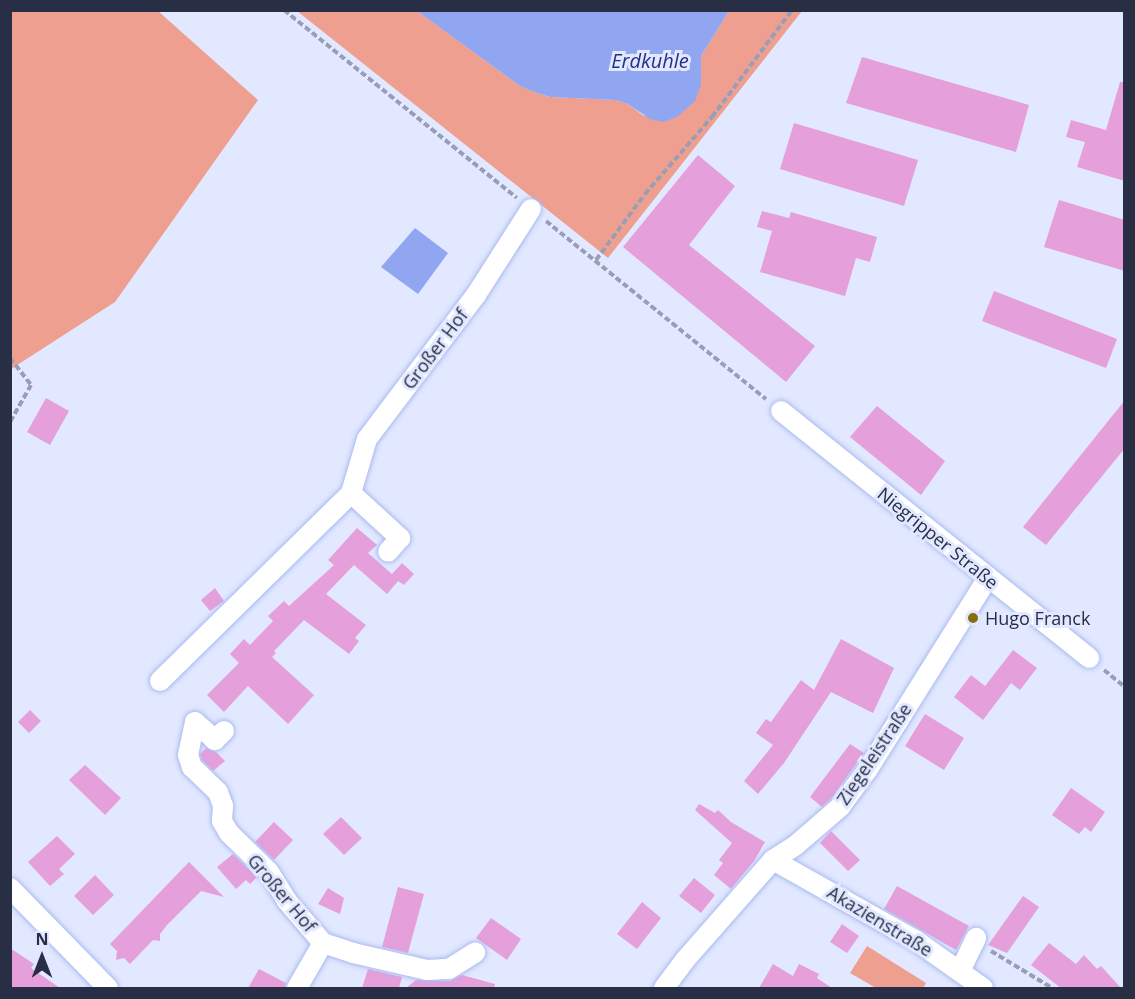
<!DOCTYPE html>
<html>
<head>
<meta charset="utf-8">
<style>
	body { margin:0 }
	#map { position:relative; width:1135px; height:999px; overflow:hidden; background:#e1e8ff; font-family:"Open Sans",sans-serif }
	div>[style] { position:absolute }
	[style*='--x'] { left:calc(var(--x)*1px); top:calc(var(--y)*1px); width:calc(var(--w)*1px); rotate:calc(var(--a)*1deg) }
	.green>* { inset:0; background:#ef9f90 }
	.water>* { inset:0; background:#90a6f1 }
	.building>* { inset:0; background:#e59fdb }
	.path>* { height:4px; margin-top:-2px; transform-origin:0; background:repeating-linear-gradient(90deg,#989eb5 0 6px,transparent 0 9px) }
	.roads { filter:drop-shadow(0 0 2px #aabaf0) drop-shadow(0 0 2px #aabaf0) }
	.minor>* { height:20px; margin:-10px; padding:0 10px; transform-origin:10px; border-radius:10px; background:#fff }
	.dots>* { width:16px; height:16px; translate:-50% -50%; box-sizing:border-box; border:3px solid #e1e8ff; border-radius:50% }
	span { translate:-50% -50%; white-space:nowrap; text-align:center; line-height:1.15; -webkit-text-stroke:6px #e1e8ff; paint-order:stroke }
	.street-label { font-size:18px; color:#282e43 }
	.poi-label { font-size:18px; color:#282e43 }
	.left { translate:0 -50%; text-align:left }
	.water-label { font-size:20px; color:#253086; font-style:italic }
	.frame { position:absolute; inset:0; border:12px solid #282e43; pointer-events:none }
	.north { position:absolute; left:12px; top:927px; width:60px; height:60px; -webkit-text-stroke:4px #e1e8ff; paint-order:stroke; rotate:0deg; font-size:16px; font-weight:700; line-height:24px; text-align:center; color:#282e43 }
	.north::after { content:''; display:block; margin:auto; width:21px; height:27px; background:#282e43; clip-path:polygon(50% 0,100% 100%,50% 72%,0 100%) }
</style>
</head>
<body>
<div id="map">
	<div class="green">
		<div style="clip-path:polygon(11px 10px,158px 11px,258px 100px,115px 302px,11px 369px)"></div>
		<div style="clip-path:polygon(297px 11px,417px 11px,520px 86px,534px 92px,550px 97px,615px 100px,628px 104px,644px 116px,701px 78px,701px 56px,729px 11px,802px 11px,608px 258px)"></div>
		<div style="clip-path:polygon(867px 946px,926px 983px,923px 988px,876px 988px,850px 973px)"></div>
	</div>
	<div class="water">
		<div style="clip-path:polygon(417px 11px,729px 11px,701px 56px,701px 85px,695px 101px,677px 117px,663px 122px,650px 119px,628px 104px,615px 100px,550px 97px,534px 92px,520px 86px)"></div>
		<div style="clip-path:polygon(415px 228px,448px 253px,418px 294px,381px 267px)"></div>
	</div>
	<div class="building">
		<div style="clip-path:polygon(862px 57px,1029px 105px,1016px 152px,846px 103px)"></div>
		<div style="clip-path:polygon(1120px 82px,1125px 82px,1125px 181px,1077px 167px,1085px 142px,1066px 137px,1071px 120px,1106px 130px)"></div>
		<div style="clip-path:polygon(794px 123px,918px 160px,904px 206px,780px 169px)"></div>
		<div style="clip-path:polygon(698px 155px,735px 186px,689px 245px,815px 346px,786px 382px,623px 247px)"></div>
		<div style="clip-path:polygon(1059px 200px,1125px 220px,1125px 271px,1044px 247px)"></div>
		<div style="clip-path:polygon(762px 211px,789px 218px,791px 212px,877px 237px,870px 262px,856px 258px,845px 296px,760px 272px,772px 231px,757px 227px)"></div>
		<div style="clip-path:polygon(994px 291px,1117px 339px,1106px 368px,982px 321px)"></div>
		<div style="clip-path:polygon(46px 398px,69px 411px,50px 445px,27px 432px)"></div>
		<div style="clip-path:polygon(1125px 400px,1125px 448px,1046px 545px,1023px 527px)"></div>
		<div style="clip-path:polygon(877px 406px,945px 461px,921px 495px,850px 437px)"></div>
		<div style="clip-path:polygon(357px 528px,377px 545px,368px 553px,392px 574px,402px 563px,414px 574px,404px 585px,398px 581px,387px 594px,354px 565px,326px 594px,366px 625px,355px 638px,359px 641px,349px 654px,304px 620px,274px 651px,276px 653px,272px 657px,314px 695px,288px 724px,248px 686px,224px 712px,207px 695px,239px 663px,230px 654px,244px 639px,250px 645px,273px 621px,268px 616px,284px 601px,289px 606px,334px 565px,328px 560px)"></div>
		<div style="clip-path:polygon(215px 588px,224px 601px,210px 611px,201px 600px)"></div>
		<div style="clip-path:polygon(841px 639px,894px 668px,873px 713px,831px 692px,784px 763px,758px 794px,744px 781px,773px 745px,756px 733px,766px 719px,771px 722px,801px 680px,814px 690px)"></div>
		<div style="clip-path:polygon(1013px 650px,1037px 668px,1020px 690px,1011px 683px,983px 720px,954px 697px,971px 675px,985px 686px)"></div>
		<div style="clip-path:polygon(30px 710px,41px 721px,29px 733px,18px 722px)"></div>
		<div style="clip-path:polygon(925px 714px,964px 738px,944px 770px,905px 746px)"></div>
		<div style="clip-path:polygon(850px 744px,864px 753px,831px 799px,822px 807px,810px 797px)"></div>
		<div style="clip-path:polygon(206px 748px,216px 752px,225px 761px,213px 771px,202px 760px,200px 754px)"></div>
		<div style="clip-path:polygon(85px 765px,121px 798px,105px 815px,69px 780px)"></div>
		<div style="clip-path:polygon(1071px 788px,1105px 812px,1091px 832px,1085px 827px,1079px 834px,1052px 815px)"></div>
		<div style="clip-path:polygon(699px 804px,715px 813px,718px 810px,731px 822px,765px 842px,754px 861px,731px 889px,714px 875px,723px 863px,719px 860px,732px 843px,695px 810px)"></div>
		<div style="clip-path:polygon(341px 817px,362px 838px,344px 855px,323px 834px)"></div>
		<div style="clip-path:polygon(274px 822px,293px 840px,274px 860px,255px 842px)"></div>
		<div style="clip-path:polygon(831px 831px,860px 860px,848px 871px,820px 843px)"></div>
		<div style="clip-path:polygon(57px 836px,75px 854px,59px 869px,64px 874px,50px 886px,28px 862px)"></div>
		<div style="clip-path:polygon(233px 854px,257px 877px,250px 884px,246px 880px,236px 889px,217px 867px)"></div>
		<div style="clip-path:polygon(189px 862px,224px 897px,201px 891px,167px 925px,160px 934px,160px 941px,153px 940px,130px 964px,124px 958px,116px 960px,117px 951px,110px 944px)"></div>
		<div style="clip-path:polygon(95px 875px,114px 895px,93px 915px,74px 896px)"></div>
		<div style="clip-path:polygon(694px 878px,715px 895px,701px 913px,679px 896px)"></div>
		<div style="clip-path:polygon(897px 886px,969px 926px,956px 950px,884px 909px)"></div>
		<div style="clip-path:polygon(398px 887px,424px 894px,408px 953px,382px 947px)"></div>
		<div style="clip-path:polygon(328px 888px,344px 898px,340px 914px,318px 904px)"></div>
		<div style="clip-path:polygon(1023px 896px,1039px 907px,1007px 953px,988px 945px)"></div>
		<div style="clip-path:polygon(642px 902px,661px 918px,637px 949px,617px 934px)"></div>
		<div style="clip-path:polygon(491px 918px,521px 939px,507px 960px,476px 938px)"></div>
		<div style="clip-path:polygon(842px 924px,859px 936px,847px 953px,830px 942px)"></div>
		<div style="clip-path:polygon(1049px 943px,1076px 964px,1084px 955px,1097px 969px,1101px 966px,1121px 988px,1061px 988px,1031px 965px)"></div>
		<div style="clip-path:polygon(10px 948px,34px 964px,31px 968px,60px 988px,10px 988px)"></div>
		<div style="clip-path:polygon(773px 964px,793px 976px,799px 964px,819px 974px,817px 978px,832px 988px,759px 988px)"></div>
		<div style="clip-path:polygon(259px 969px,286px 983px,285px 988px,248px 988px)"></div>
		<div style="clip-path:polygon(368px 969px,402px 977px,399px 988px,362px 988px)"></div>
		<div style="clip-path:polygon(462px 975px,495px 984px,494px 988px,406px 988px,416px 980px,450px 981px)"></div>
	</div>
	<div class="path">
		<div style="--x:284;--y:10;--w:299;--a:38.9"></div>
		<div style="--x:546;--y:221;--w:283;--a:39"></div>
		<div style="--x:596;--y:260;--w:82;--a:-53.4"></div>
		<div style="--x:645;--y:194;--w:102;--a:-49"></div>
		<div style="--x:712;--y:117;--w:134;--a:-53.2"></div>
		<div style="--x:10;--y:358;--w:34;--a:52"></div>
		<div style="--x:31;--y:385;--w:43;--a:119.6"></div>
		<div style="--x:1104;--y:670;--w:26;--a:39"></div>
		<div style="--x:991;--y:951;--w:71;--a:31.2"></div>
	</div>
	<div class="roads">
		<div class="minor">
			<div style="--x:781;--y:411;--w:395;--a:38.7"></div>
			<div style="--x:351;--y:493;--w:67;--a:42.6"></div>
			<div style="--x:400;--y:538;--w:18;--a:131"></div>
			<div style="--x:160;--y:681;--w:268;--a:-44.5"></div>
			<div style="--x:351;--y:493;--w:56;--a:-73.5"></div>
			<div style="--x:367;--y:439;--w:181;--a:-52.9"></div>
			<div style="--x:476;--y:295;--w:102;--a:-57.4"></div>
			<div style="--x:224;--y:731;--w:13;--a:135"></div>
			<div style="--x:215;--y:740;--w:27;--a:-138"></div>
			<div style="--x:195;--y:722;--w:34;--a:102"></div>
			<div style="--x:188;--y:755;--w:13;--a:72"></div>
			<div style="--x:192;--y:767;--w:36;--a:44"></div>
			<div style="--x:218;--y:792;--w:15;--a:70"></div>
			<div style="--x:223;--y:806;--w:15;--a:94"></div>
			<div style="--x:222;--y:821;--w:14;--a:60"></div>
			<div style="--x:229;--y:833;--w:56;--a:44.3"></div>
			<div style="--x:269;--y:872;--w:34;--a:58"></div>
			<div style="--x:287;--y:901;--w:55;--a:49.4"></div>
			<div style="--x:323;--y:943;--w:32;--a:18"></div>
			<div style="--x:353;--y:953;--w:76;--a:12.9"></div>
			<div style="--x:427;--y:970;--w:22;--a:-3"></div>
			<div style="--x:449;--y:969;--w:31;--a:-32"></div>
			<div style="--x:773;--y:860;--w:163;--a:29.4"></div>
			<div style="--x:915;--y:940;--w:83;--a:35.2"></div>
			<div style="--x:10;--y:888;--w:140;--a:45.6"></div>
			<div style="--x:960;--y:971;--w:37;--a:-64"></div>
			<div style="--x:297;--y:988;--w:52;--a:-60"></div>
			<div style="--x:664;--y:988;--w:35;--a:-53"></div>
			<div style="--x:685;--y:960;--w:133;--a:-48.7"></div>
			<div style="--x:773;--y:860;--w:27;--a:-33"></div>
			<div style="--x:796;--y:845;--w:58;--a:-40.8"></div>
			<div style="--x:840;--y:807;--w:47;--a:-53.6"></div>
			<div style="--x:868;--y:769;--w:224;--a:-57.9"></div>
		</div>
	</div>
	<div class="dots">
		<div style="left:973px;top:618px;background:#886e0e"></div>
	</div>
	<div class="street-label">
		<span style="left:435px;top:349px;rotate:-53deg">Großer Hof</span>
		<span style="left:938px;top:538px;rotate:39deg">Niegripper Straße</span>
		<span style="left:874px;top:754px;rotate:-56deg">Ziegeleistraße</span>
		<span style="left:282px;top:893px;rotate:50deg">Großer Hof</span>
		<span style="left:880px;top:921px;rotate:31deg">Akazienstraße</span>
	</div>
	<div class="poi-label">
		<span class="left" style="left:985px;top:618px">Hugo Franck</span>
	</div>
	<div class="water-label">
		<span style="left:650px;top:60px">Erdkuhle</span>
	</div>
	<div class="frame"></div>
	<div class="north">N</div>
</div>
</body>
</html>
